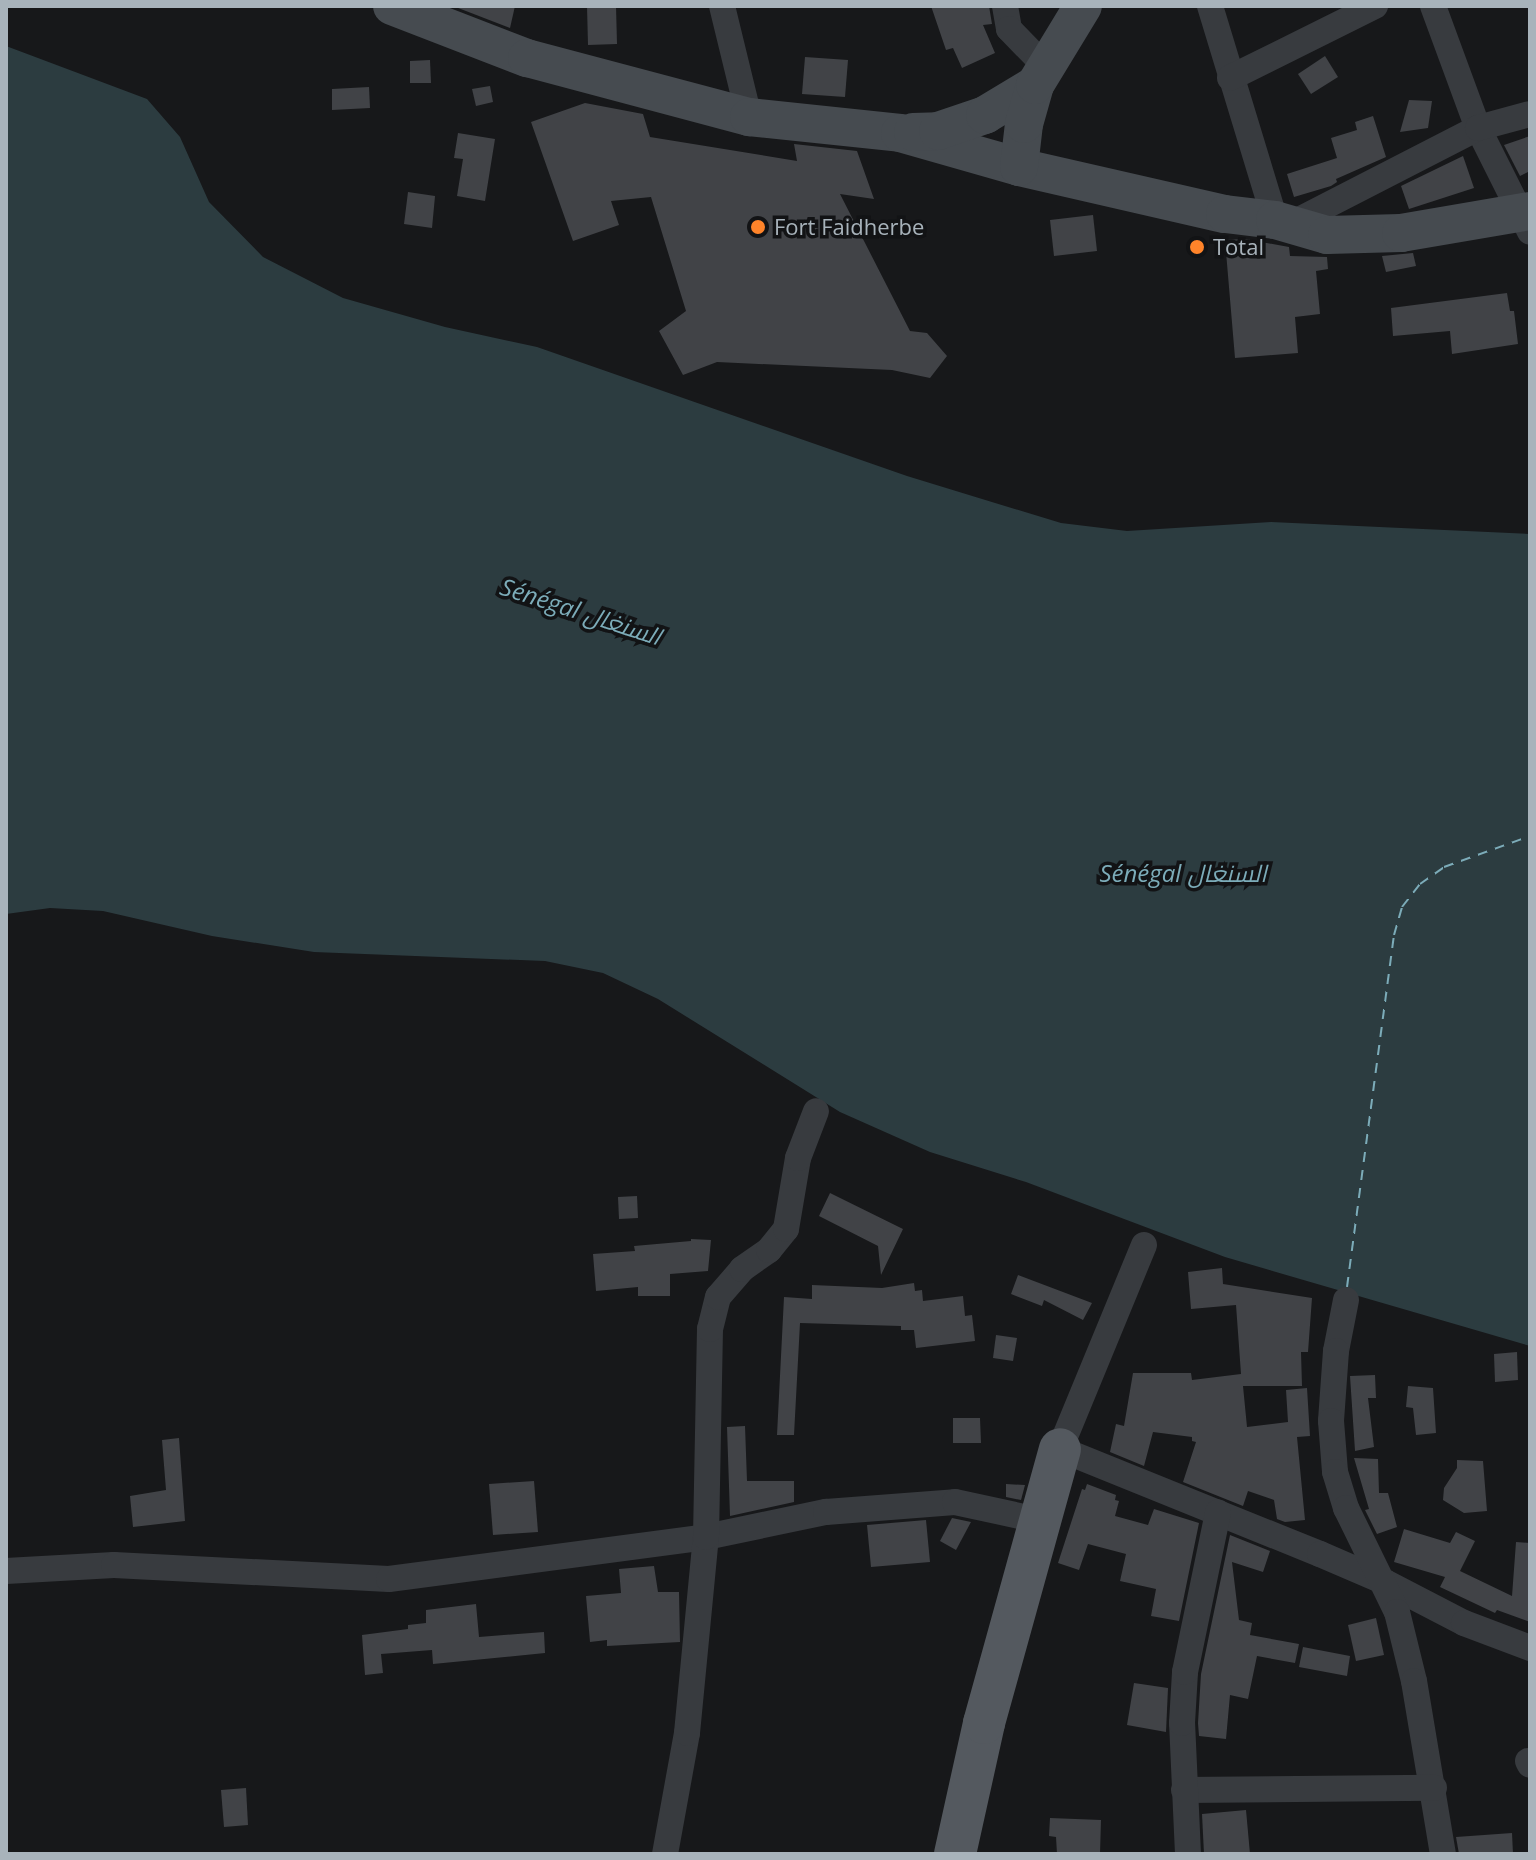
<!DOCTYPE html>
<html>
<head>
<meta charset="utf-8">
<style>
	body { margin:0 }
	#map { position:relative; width:1536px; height:1860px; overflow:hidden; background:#17181a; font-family:"Open Sans",Cairo,sans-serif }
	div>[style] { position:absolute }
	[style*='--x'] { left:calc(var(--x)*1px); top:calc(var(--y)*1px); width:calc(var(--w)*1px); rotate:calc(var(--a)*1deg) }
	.water>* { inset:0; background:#2c3c40 }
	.ferry>* { height:2px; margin-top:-1px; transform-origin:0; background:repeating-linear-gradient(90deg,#7cacb9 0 10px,transparent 0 18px) }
	.building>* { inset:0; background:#414347 }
	.street>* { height:26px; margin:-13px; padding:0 13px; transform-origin:13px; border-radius:13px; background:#383b3f }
	.secondary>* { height:38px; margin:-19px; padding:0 19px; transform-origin:19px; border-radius:19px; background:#464b50 }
	.primary>* { height:42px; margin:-21px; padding:0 21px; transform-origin:21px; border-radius:21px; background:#54595f }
	.dots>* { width:22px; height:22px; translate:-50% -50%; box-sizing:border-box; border:4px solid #121315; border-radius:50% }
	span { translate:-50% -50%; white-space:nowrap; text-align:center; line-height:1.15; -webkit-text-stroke:7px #121315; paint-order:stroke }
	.poi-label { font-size:22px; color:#a8b3bb }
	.left { translate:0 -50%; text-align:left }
	.water-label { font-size:24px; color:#7cacb9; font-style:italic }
	.frame { position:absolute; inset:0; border:8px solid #a8b3bb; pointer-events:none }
</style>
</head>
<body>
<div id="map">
	<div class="water">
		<div style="clip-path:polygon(6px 46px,147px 99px,180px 137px,209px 202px,263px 257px,343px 298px,445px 327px,537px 347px,907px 476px,1061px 523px,1127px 531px,1271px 522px,1530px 534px,1530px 1346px,1225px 1257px,1026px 1182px,930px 1152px,840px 1112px,658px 999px,603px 973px,545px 961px,314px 952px,212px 936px,103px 911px,50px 908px,6px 914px)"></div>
	</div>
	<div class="ferry">
		<div style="--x:1347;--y:1287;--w:355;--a:-82.4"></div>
		<div style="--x:1394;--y:935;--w:29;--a:-74"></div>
		<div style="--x:1402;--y:907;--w:29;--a:-52"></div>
		<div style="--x:1420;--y:884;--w:29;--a:-35"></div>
		<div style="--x:1444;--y:867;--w:91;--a:-19.8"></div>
	</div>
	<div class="building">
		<div style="clip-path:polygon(453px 6px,515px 6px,510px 28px)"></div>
		<div style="clip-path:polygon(587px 6px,616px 6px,617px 44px,588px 45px)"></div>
		<div style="clip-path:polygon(931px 6px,989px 6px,992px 24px,983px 25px,995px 53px,962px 68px,953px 48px,946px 50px)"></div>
		<div style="clip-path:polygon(1325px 56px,1338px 77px,1311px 94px,1298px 74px)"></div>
		<div style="clip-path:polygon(805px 57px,848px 60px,845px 97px,802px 94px)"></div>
		<div style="clip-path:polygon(430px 60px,431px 83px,410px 83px,410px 61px)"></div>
		<div style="clip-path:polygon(490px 86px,493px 102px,476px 106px,472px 89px)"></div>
		<div style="clip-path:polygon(369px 87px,370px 108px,332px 110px,332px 89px)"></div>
		<div style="clip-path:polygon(1409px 100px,1432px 101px,1428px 128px,1400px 132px)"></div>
		<div style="clip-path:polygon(585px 103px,643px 114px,650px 137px,797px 161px,794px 144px,857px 151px,874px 199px,840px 194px,910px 331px,927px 333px,947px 356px,930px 378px,892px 370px,717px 362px,683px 375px,659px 331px,686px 311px,651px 197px,611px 201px,619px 225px,573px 241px,531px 122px)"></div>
		<div style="clip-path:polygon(1373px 116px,1386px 157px,1336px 179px,1337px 182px,1331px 186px,1294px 197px,1287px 174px,1337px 158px,1331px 138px,1357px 130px,1355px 122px)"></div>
		<div style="clip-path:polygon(458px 133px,495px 139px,485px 201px,457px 196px,463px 159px,454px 158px)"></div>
		<div style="clip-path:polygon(1530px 136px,1530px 171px,1520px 176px,1504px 145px)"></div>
		<div style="clip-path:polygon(1463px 156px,1474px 188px,1409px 209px,1401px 186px)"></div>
		<div style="clip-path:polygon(408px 192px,435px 196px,432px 228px,404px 224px)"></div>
		<div style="clip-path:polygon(1093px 215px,1097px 251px,1054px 256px,1050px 220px)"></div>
		<div style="clip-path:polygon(1245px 239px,1289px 247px,1290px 256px,1327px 257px,1328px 269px,1316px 271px,1320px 314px,1295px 317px,1298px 353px,1235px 358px,1225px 240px)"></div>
		<div style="clip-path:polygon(1413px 253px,1416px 266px,1386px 272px,1382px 256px)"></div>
		<div style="clip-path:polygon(1507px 293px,1510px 311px,1514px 311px,1518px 344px,1452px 354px,1450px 331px,1393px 336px,1391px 308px)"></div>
		<div style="clip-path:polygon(830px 1193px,903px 1229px,881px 1275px,878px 1246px,819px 1216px)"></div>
		<div style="clip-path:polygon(637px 1196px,638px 1218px,619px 1219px,618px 1197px)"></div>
		<div style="clip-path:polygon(691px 1239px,711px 1240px,708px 1271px,670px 1274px,670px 1296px,638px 1296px,638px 1287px,596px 1291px,593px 1254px,635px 1251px,634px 1246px,691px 1241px)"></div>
		<div style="clip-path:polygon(1222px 1268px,1223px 1284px,1312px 1298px,1308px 1352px,1301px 1352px,1302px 1386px,1243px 1386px,1247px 1427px,1288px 1422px,1286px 1390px,1307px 1388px,1310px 1436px,1297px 1437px,1305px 1520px,1285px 1522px,1277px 1519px,1274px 1500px,1248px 1491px,1243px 1506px,1183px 1482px,1196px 1442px,1192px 1441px,1192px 1437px,1153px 1432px,1144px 1466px,1110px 1452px,1116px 1424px,1124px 1426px,1133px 1373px,1191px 1373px,1192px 1380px,1241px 1374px,1236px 1305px,1191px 1309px,1188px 1272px)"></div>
		<div style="clip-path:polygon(1018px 1275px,1092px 1303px,1083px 1320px,1044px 1300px,1042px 1306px,1011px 1294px)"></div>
		<div style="clip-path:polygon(914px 1283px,915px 1291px,922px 1290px,923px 1301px,963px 1296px,965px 1316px,972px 1315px,975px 1341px,916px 1348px,914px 1330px,901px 1330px,901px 1326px,800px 1323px,794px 1435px,777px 1435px,784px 1297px,812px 1299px,812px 1285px,882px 1288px)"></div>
		<div style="clip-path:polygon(996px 1335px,1017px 1338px,1013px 1361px,993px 1358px)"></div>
		<div style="clip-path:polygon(1517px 1352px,1518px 1380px,1495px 1382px,1494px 1354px)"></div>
		<div style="clip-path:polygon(1375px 1375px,1376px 1398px,1368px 1398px,1374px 1447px,1355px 1451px,1350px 1376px)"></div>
		<div style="clip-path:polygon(1408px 1386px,1433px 1388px,1436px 1433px,1416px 1435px,1413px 1408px,1406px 1407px)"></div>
		<div style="clip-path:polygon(953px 1418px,980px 1418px,981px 1443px,953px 1443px)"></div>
		<div style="clip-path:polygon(745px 1426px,747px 1481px,794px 1481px,794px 1502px,730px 1516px,727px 1427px)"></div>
		<div style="clip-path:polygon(179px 1438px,185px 1521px,133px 1527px,130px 1496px,166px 1490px,162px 1440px)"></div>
		<div style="clip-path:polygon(1354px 1458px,1378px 1459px,1379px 1493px,1388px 1493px,1397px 1527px,1377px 1534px,1365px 1510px,1369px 1509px)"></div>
		<div style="clip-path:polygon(1457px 1460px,1483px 1461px,1487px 1511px,1464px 1513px,1443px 1500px,1444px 1488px,1457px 1468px)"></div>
		<div style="clip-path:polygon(534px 1481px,538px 1532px,493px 1535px,489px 1484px)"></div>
		<div style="clip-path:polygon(1006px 1484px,1025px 1485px,1021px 1500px,1006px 1497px)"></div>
		<div style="clip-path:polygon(1087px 1484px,1116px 1495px,1115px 1500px,1119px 1501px,1115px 1516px,1148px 1525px,1154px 1509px,1199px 1523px,1179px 1621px,1151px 1616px,1156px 1589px,1120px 1581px,1126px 1554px,1088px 1544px,1079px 1570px,1058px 1563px,1082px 1489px,1085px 1490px)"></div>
		<div style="clip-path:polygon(952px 1518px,971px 1522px,956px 1550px,940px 1541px)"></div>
		<div style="clip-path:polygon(926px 1520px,930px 1562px,871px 1567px,867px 1525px)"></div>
		<div style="clip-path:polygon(1404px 1529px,1450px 1543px,1456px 1532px,1475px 1541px,1460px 1571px,1512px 1596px,1516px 1542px,1530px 1543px,1530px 1622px,1497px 1610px,1495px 1613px,1440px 1587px,1445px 1577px,1394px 1562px)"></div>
		<div style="clip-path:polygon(1230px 1535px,1270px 1551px,1263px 1572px,1232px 1562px,1239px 1620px,1252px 1623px,1250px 1635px,1299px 1644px,1295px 1663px,1257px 1656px,1248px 1699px,1230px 1695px,1226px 1739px,1199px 1736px,1198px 1723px,1201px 1674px)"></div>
		<div style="clip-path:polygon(654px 1566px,658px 1592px,679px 1592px,680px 1642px,607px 1646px,607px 1640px,590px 1642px,586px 1596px,621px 1593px,619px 1569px)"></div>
		<div style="clip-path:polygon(476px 1604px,479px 1637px,544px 1632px,545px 1653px,433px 1664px,432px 1650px,381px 1654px,383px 1673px,365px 1675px,362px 1635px,408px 1629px,408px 1625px,426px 1623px,426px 1610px)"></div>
		<div style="clip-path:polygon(1376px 1618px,1384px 1655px,1356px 1661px,1348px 1625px)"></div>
		<div style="clip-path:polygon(1303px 1647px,1350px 1656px,1347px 1676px,1299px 1667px)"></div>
		<div style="clip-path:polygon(1134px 1683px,1168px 1688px,1166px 1732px,1127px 1725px)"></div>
		<div style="clip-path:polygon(246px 1788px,248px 1825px,224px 1827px,221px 1790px)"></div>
		<div style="clip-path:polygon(1246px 1810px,1250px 1854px,1204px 1854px,1202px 1814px)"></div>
		<div style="clip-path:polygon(1050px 1818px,1101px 1820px,1100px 1854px,1057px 1854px,1056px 1837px,1049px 1836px)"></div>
		<div style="clip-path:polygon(1512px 1833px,1513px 1854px,1459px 1854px,1456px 1837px)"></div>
	</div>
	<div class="street">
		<div style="--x:722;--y:6;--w:114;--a:76.3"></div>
		<div style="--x:1005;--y:6;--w:23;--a:80"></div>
		<div style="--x:1009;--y:29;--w:53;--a:45.8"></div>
		<div style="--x:1210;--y:6;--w:224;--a:73.1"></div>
		<div style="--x:1433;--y:6;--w:130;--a:69.8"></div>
		<div style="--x:1478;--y:128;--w:116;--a:63.4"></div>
		<div style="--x:1230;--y:78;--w:162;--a:-26.4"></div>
		<div style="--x:1291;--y:224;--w:210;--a:-27.2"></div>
		<div style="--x:1478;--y:128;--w:54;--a:-15.1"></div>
		<div style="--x:1144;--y:1245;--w:221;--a:112.4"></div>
		<div style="--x:1060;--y:1449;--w:280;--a:22"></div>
		<div style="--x:1320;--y:1554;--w:71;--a:23.3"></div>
		<div style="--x:1385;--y:1582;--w:89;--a:27.4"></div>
		<div style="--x:1464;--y:1623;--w:71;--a:20.7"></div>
		<div style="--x:1346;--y:1300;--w:52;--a:101.1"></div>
		<div style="--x:1336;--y:1351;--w:70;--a:94.1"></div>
		<div style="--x:1331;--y:1421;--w:51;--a:85.5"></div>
		<div style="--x:1335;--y:1472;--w:38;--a:73"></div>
		<div style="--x:1346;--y:1508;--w:116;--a:63.9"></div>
		<div style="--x:1397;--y:1612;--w:71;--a:76.2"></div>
		<div style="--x:1414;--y:1681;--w:175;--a:80.5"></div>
		<div style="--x:6;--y:1571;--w:108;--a:-3.2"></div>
		<div style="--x:114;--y:1565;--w:275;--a:2.9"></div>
		<div style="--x:389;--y:1579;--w:320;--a:-7.5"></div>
		<div style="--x:706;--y:1537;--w:123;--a:-11.8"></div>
		<div style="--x:826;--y:1512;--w:129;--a:-4.4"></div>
		<div style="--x:955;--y:1502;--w:90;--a:12.2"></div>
		<div style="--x:1528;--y:1761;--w:4;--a:63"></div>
		<div style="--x:1184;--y:1790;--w:250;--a:-0.5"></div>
		<div style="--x:665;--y:1854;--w:123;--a:-79.7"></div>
		<div style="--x:687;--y:1733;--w:197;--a:-84.5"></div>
		<div style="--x:706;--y:1537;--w:208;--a:-88.9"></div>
		<div style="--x:710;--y:1329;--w:33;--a:-76"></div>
		<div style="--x:718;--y:1297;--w:37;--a:-49"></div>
		<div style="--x:742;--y:1269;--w:33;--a:-35"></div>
		<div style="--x:769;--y:1250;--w:27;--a:-51"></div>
		<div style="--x:786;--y:1229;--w:72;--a:-80.4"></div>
		<div style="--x:798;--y:1158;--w:50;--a:-69"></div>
		<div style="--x:1188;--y:1854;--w:131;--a:-92.6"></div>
		<div style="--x:1182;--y:1723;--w:51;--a:-86.6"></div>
		<div style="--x:1185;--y:1672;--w:163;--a:-78.3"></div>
	</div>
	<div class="secondary">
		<div style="--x:392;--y:6;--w:145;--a:21.1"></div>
		<div style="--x:527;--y:58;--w:230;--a:14.9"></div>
		<div style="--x:749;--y:117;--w:152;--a:6"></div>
		<div style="--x:900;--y:133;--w:124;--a:15.9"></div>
		<div style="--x:1019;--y:167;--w:211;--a:12.9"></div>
		<div style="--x:1225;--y:214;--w:50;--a:6.8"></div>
		<div style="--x:1275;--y:220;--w:54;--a:16.1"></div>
		<div style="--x:1327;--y:235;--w:74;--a:-1.5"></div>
		<div style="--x:1401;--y:233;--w:131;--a:-9.7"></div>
		<div style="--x:913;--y:132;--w:25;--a:-2"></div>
		<div style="--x:938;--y:131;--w:50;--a:-18.8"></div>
		<div style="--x:985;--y:115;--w:58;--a:-31"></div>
		<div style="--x:1019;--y:167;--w:43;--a:-83.4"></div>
		<div style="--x:1024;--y:124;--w:41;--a:-74.2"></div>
		<div style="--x:1035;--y:85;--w:92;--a:-58.7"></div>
	</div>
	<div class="primary">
		<div style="--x:955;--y:1854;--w:134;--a:-77.5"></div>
		<div style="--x:984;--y:1723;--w:284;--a:-74.5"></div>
	</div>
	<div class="dots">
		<div style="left:758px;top:227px;background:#ff842a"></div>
		<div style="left:1197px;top:247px;background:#ff842a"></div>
	</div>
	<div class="poi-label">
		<span class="left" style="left:774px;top:227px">Fort Faidherbe</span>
		<span class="left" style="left:1213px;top:247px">Total</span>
	</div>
	<div class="water-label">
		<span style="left:581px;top:611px;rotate:18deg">Sénégal السنغال</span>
		<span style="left:1183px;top:873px">Sénégal السنغال</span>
	</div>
	<div class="frame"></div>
</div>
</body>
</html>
